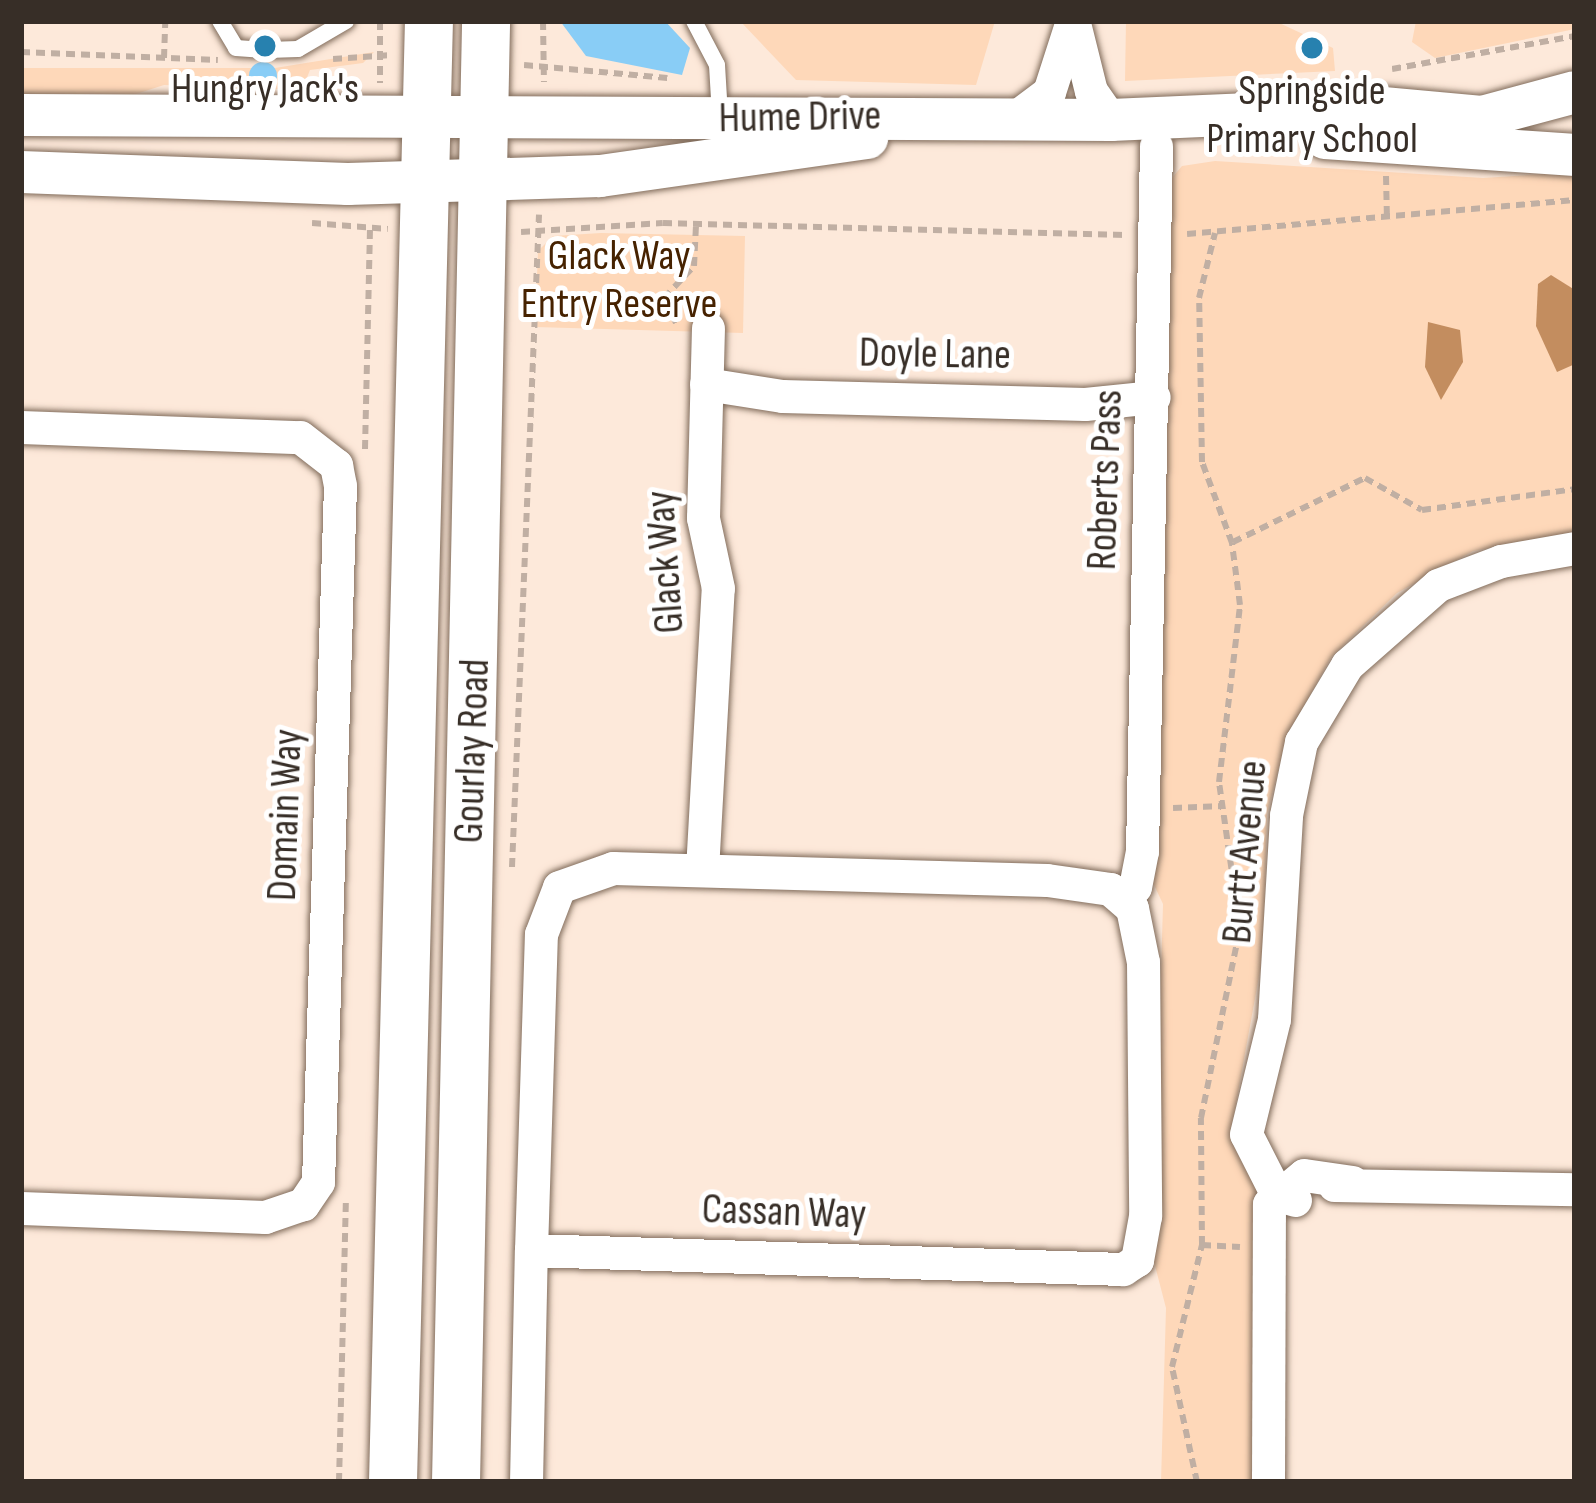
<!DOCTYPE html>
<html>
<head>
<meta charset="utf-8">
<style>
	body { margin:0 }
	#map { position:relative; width:1596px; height:1503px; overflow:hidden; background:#fde9da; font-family:"Sofia Sans Condensed",sans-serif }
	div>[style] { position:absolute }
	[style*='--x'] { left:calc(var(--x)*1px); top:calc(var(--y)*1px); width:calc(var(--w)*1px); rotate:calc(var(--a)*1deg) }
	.green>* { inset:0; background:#fed8b9 }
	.water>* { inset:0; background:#c38d5f }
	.building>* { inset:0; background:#89cdf6 }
	.round { border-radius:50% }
	.path>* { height:6px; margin-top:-3px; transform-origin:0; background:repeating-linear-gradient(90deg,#c0afa3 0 9px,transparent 0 15px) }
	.roads { filter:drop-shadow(0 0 3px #816c5b) drop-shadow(0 0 3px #816c5b) }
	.service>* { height:16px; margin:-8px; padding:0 8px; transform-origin:8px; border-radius:8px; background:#fff }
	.minor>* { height:33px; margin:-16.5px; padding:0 16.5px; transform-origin:16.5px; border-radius:16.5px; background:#fff }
	.tertiary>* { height:42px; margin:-21px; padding:0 21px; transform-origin:21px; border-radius:21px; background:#fff }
	.secondary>* { height:48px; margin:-24px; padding:0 24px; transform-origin:24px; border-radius:24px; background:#fff }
	.dots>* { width:33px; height:33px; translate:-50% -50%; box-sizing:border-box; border:6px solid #fff; border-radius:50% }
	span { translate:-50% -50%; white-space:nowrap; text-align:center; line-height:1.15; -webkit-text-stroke:10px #fff; paint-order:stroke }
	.poi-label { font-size:42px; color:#372e27 }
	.street-label { font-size:42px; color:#372e27 }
	.park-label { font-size:42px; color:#462200 }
	.frame { position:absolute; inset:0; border:24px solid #372e27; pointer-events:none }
</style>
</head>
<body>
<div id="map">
	<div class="green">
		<div style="clip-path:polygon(995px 21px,976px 85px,796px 80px,741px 22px)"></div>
		<div style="clip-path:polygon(1126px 21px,1275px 21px,1333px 48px,1335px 71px,1125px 81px)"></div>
		<div style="clip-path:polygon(1416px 21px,1575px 21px,1575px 29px,1435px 58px,1412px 42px)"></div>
		<div style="clip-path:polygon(374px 52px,363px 63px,310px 70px,302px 90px,164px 85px,21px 131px,21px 68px,275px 68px)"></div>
		<div style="clip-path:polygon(1215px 161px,1483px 178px,1575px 172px,1575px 532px,1473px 551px,1397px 593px,1331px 657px,1286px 739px,1267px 814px,1263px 954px,1231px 1131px,1257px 1190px,1252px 1482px,1161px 1482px,1166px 1308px,1153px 1258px,1163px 904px,1148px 872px,1172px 178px,1182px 166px)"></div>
		<div style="clip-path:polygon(601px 233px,745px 236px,743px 333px,535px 327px,538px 251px,553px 236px)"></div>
	</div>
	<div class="water">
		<div style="clip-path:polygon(1551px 275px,1575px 290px,1575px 364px,1557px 372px,1536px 326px,1538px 284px)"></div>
		<div style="clip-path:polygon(1428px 322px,1460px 330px,1463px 362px,1441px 400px,1425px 367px)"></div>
	</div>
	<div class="building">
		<div style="clip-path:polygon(560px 21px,665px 21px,690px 48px,682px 75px,586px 56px)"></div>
		<div class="round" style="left:249px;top:62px;width:28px;height:28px"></div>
	</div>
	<div class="path">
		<div style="--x:380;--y:21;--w:62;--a:90"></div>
		<div style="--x:543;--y:21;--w:61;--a:89.1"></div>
		<div style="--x:21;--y:52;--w:197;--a:2.3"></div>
		<div style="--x:164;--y:58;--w:37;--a:-88"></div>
		<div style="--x:333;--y:59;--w:59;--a:-3.9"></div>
		<div style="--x:524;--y:65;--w:144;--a:5.2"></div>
		<div style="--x:1392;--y:69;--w:186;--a:-10.2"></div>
		<div style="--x:1386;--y:176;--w:43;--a:88.7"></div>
		<div style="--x:312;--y:223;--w:76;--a:4.5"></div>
		<div style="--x:521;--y:232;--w:142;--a:-3.6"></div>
		<div style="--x:663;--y:223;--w:463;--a:1.5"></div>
		<div style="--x:1187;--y:234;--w:389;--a:-5"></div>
		<div style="--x:531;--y:295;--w:133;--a:1.3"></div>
		<div style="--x:676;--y:323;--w:28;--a:-116"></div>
		<div style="--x:664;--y:298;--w:44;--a:-46.8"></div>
		<div style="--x:694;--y:266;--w:41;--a:-87.2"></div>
		<div style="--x:365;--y:449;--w:221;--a:-88.7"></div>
		<div style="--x:1233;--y:542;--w:147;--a:-25.9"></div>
		<div style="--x:1365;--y:478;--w:65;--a:29.3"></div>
		<div style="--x:1422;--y:510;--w:154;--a:-7.8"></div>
		<div style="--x:1173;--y:808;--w:50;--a:-2.3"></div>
		<div style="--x:512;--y:867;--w:653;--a:-87.63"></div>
		<div style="--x:1202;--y:1245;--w:38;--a:3"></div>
		<div style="--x:339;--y:1482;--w:282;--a:-88.6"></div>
		<div style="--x:1197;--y:1482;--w:118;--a:-102.3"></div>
		<div style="--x:1172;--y:1367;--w:126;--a:-76.2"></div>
		<div style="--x:1202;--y:1245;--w:127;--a:-90.5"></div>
		<div style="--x:1201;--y:1118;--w:194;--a:-78.4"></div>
		<div style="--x:1240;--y:928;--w:148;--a:-98.2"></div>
		<div style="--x:1219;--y:782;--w:178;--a:-83.2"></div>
		<div style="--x:1240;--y:605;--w:63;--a:-97.4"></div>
		<div style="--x:1232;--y:543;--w:86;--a:-110.3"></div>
		<div style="--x:1202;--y:462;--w:164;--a:-91"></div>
		<div style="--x:1199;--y:298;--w:67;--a:-76.2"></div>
	</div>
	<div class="roads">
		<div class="service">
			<div style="--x:220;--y:21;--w:31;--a:59"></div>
			<div style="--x:236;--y:48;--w:32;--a:4"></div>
			<div style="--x:268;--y:50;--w:30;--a:-2"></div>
			<div style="--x:298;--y:49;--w:56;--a:-30.3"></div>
			<div style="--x:694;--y:21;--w:50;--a:62.4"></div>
			<div style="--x:717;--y:65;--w:51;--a:86.6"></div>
		</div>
		<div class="minor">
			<div style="--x:1074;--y:23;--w:70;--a:76"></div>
			<div style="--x:1091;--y:91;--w:35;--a:55"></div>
			<div style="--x:1013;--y:119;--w:45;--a:-36.9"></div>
			<div style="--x:1049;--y:92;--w:75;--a:-72.1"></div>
			<div style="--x:706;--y:384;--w:77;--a:9"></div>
			<div style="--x:782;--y:396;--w:303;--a:1.5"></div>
			<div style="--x:1085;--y:404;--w:69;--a:-5.8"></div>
			<div style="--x:21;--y:427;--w:279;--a:2.1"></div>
			<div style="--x:300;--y:437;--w:46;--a:37.9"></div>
			<div style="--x:336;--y:465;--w:21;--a:79"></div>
			<div style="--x:340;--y:486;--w:696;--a:91.81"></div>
			<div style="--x:318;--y:1182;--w:27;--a:124"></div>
			<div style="--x:303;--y:1204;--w:40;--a:161.1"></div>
			<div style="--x:265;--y:1217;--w:244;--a:-177.9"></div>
			<div style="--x:702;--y:870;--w:282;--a:-86.8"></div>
			<div style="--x:718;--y:588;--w:72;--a:-102.1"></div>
			<div style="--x:703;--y:518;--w:190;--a:-88.5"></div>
			<div style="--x:1121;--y:897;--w:17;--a:-36"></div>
			<div style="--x:1135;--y:887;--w:37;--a:-79"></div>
			<div style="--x:1142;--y:851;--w:705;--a:-88.86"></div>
			<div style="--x:1334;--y:1185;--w:241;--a:1"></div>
			<div style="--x:1295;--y:1200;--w:19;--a:-164"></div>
			<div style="--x:1277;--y:1195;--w:68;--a:-116.9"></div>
			<div style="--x:1246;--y:1134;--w:118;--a:-76.3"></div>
			<div style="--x:1274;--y:1019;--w:204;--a:-86.6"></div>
			<div style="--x:1286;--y:815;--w:75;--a:-78.4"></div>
			<div style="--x:1301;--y:742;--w:90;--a:-59.1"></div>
			<div style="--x:1347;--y:665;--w:121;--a:-41.3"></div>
			<div style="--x:1438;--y:585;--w:67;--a:-20.9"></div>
			<div style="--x:1501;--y:561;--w:75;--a:-10"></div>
			<div style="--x:526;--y:1482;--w:232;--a:-88.8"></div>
			<div style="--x:531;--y:1250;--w:316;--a:-88.2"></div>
			<div style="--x:541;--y:934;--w:50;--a:-69"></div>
			<div style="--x:559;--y:887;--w:57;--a:-19.4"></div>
			<div style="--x:613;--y:868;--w:434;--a:1.6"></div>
			<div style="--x:1047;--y:880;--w:64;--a:8.1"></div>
			<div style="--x:1110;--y:889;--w:29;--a:41"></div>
			<div style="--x:1132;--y:908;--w:55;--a:78.5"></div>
			<div style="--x:1143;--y:962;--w:254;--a:89.5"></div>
			<div style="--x:1145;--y:1216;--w:45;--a:100.3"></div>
			<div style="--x:1137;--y:1260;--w:17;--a:147"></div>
			<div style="--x:1123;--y:1269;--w:592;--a:-178.16"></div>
			<div style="--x:1268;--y:1482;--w:278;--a:-89.8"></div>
			<div style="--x:1269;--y:1204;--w:45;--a:-39.6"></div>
			<div style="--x:1304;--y:1175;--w:49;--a:8.3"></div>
		</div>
		<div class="tertiary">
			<div style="--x:21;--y:115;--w:1090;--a:0.26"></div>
			<div style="--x:1111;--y:120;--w:272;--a:-2.5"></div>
			<div style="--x:1383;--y:108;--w:99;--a:5.2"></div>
			<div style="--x:1482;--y:117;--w:96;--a:-15"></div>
			<div style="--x:1325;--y:138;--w:251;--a:3.9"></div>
			<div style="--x:21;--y:172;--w:327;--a:2.1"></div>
			<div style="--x:348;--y:184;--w:252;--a:-1.8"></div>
			<div style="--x:600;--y:176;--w:270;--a:-8.1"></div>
		</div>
		<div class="secondary">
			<div style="--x:393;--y:1482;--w:1461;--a:-88.59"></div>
			<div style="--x:456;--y:1482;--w:1461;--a:-88.82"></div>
		</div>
	</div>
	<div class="dots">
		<div style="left:265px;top:46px;background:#2781af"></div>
		<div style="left:1312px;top:48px;background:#2781af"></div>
	</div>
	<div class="poi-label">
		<span style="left:265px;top:90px">Hungry Jack's</span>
		<span style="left:1312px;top:116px">Springside<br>Primary School</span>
	</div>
	<div class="street-label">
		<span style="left:800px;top:118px;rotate:-1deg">Hume Drive</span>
		<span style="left:935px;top:355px;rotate:1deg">Doyle Lane</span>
		<span style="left:1106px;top:480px;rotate:-88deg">Roberts Pass</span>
		<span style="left:666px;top:562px;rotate:-94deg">Glack Way</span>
		<span style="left:473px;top:751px;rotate:-88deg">Gourlay Road</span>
		<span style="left:286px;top:815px;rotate:-88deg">Domain Way</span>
		<span style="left:1246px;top:852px;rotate:-85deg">Burtt Avenue</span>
		<span style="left:784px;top:1213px;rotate:2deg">Cassan Way</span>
	</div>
	<div class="park-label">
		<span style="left:619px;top:281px">Glack Way<br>Entry Reserve</span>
	</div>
	<div class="frame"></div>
</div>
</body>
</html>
